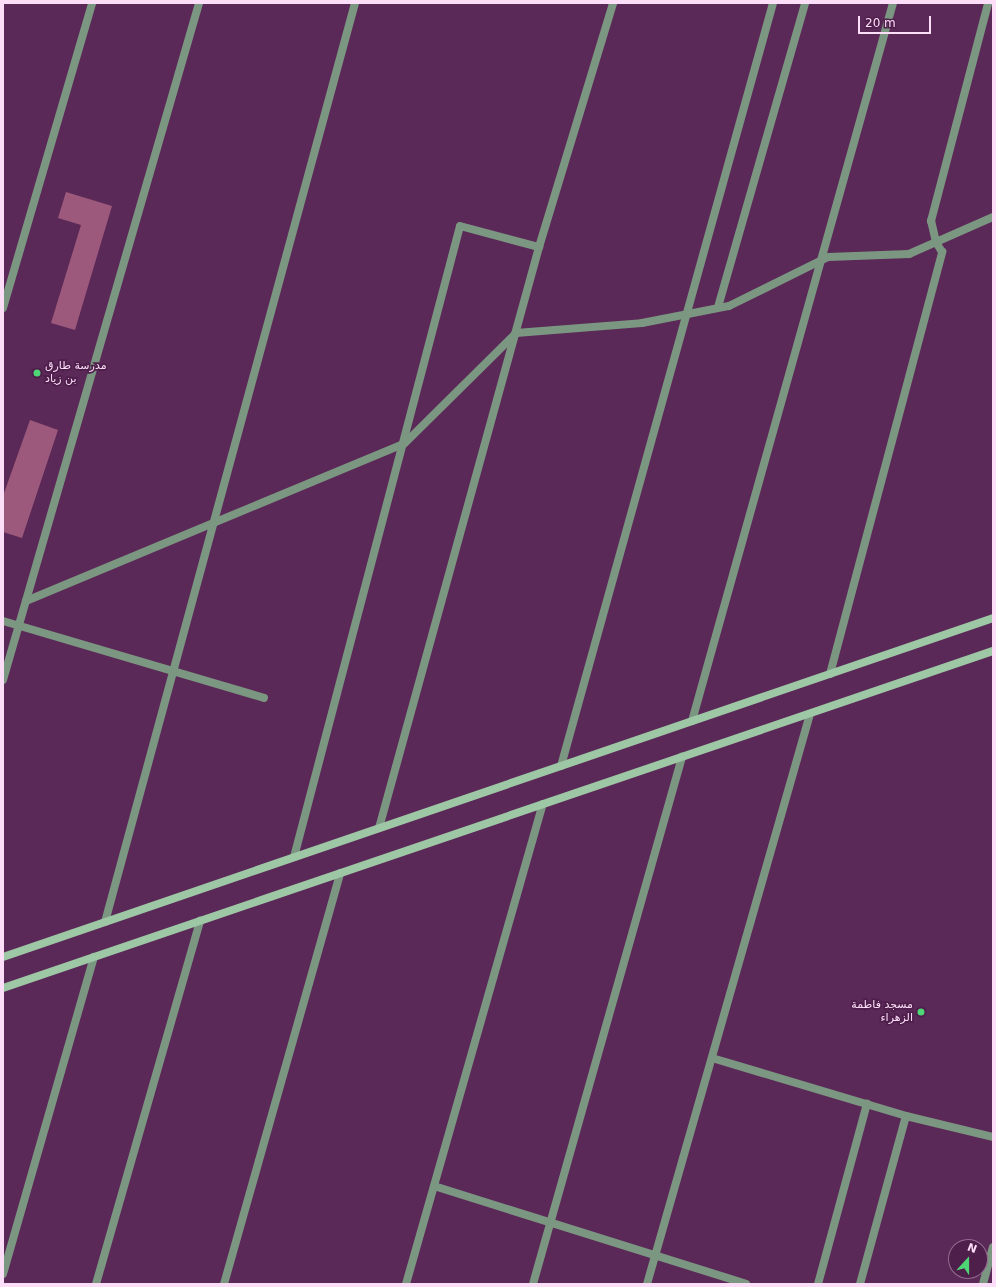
<!DOCTYPE html>
<html>
<head>
<meta charset="utf-8">
<style>
	body { margin:0 }
	#map { position:relative; width:996px; height:1287px; overflow:hidden; background:#5b2958; font-family:"DejaVu Sans","Noto Naskh Arabic",sans-serif }
	div>[style] { position:absolute }
	[style*='--x'] { left:calc(var(--x)*1px); top:calc(var(--y)*1px); width:calc(var(--w)*1px); rotate:calc(var(--a)*1deg) }
	.building>* { inset:0; background:#9c597b }
	.street>* { height:8px; margin:-4px; padding:0 4px; transform-origin:4px; border-radius:4px; background:#7c9781 }
	.secondary>* { height:8px; margin:-4px; padding:0 4px; transform-origin:4px; border-radius:4px; background:#9dc7a5 }
	.dots>* { width:11px; height:11px; translate:-50% -50%; box-sizing:border-box; border:2px solid #4f1f4c; border-radius:50% }
	span { translate:-50% -50%; white-space:nowrap; text-align:center; line-height:1.15; -webkit-text-stroke:3.5px #4f1f4c; paint-order:stroke }
	.poi-label { font-size:11px; color:#fcdef9 }
	.left { translate:0 -50%; text-align:left }
	.right { translate:-100% -50%; text-align:right }
	.frame { position:absolute; inset:0; border:4px solid #fcdef9; pointer-events:none }
	.north { position:absolute; left:948px; top:1239px; width:40px; height:40px; box-sizing:border-box; background:#4f1f4c; border:1px solid #946b91; border-radius:50%; rotate:21deg; font-size:11px; font-weight:700; line-height:16px; text-align:center; color:#fcdef9 }
	.north::after { content:''; display:block; margin:auto; width:14px; height:18px; background:#4ed676; clip-path:polygon(50% 0,100% 100%,50% 72%,0 100%) }
	.scale { position:absolute; left:858px; top:16px; width:73px; height:18px; box-sizing:border-box; border:2px solid #fcdef9; border-top:0; padding-left:5px; font-size:12px; line-height:14px; white-space:nowrap; color:#fcdef9; -webkit-text-stroke:3px #4f1f4c; paint-order:stroke }
</style>
</head>
<body>
<div id="map">
	<div class="building">
		<div style="clip-path:polygon(66px 192px,112px 206px,75px 330px,51px 323px,81px 225px,58px 218px)"></div>
		<div style="clip-path:polygon(30px 420px,58px 430px,22px 538px,3px 532px,3px 496px)"></div>
	</div>
	<div class="street">
		<div style="--x:718;--y:307;--w:316;--a:-74"></div>
		<div style="--x:3;--y:308;--w:318;--a:-73.7"></div>
		<div style="--x:26;--y:601;--w:409;--a:-22.6"></div>
		<div style="--x:404;--y:444;--w:158;--a:-44.7"></div>
		<div style="--x:516;--y:333;--w:126;--a:-4.5"></div>
		<div style="--x:642;--y:323;--w:89;--a:-11.1"></div>
		<div style="--x:729;--y:306;--w:110;--a:-26.3"></div>
		<div style="--x:828;--y:257;--w:81;--a:-2.1"></div>
		<div style="--x:909;--y:254;--w:92;--a:-23.8"></div>
		<div style="--x:3;--y:621;--w:272;--a:16.4"></div>
		<div style="--x:830;--y:674;--w:437;--a:-75.1"></div>
		<div style="--x:942;--y:252;--w:12;--a:-121"></div>
		<div style="--x:936;--y:242;--w:22;--a:-103"></div>
		<div style="--x:931;--y:221;--w:225;--a:-75.3"></div>
		<div style="--x:3;--y:680;--w:705;--a:-73.85"></div>
		<div style="--x:692;--y:721;--w:746;--a:-74.36"></div>
		<div style="--x:561;--y:766;--w:792;--a:-74.47"></div>
		<div style="--x:379;--y:828;--w:603;--a:-74.6"></div>
		<div style="--x:539;--y:247;--w:255;--a:-73.1"></div>
		<div style="--x:294;--y:857;--w:652;--a:-75.26"></div>
		<div style="--x:460;--y:226;--w:82;--a:14.9"></div>
		<div style="--x:105;--y:922;--w:952;--a:-74.78"></div>
		<div style="--x:712;--y:1058;--w:202;--a:16.6"></div>
		<div style="--x:906;--y:1116;--w:89;--a:13.6"></div>
		<div style="--x:434;--y:1186;--w:327;--a:17.4"></div>
		<div style="--x:3;--y:1274;--w:330;--a:-74"></div>
		<div style="--x:96;--y:1284;--w:378;--a:-74"></div>
		<div style="--x:224;--y:1284;--w:427;--a:-74.2"></div>
		<div style="--x:406;--y:1284;--w:499;--a:-74.1"></div>
		<div style="--x:533;--y:1284;--w:548;--a:-74.21"></div>
		<div style="--x:647;--y:1284;--w:593;--a:-74.04"></div>
		<div style="--x:818;--y:1284;--w:187;--a:-74.8"></div>
		<div style="--x:860;--y:1284;--w:174;--a:-74.7"></div>
		<div style="--x:983;--y:1284;--w:38;--a:-75"></div>
	</div>
	<div class="secondary">
		<div style="--x:3;--y:957;--w:1046;--a:-18.9"></div>
		<div style="--x:3;--y:988;--w:1046;--a:-18.8"></div>
	</div>
	<div class="dots">
		<div style="left:37px;top:373px;background:#4ed676"></div>
		<div style="left:921px;top:1012px;background:#4ed676"></div>
	</div>
	<div class="poi-label">
		<span class="left" style="left:45px;top:373px">مدرسة طارق<br>بن زياد</span>
		<span class="right" style="left:913px;top:1012px">مسجد فاطمة<br>الزهراء</span>
	</div>
	<div class="frame"></div>
	<div class="north">N</div>
	<div class="scale">20 m</div>
</div>
</body>
</html>
